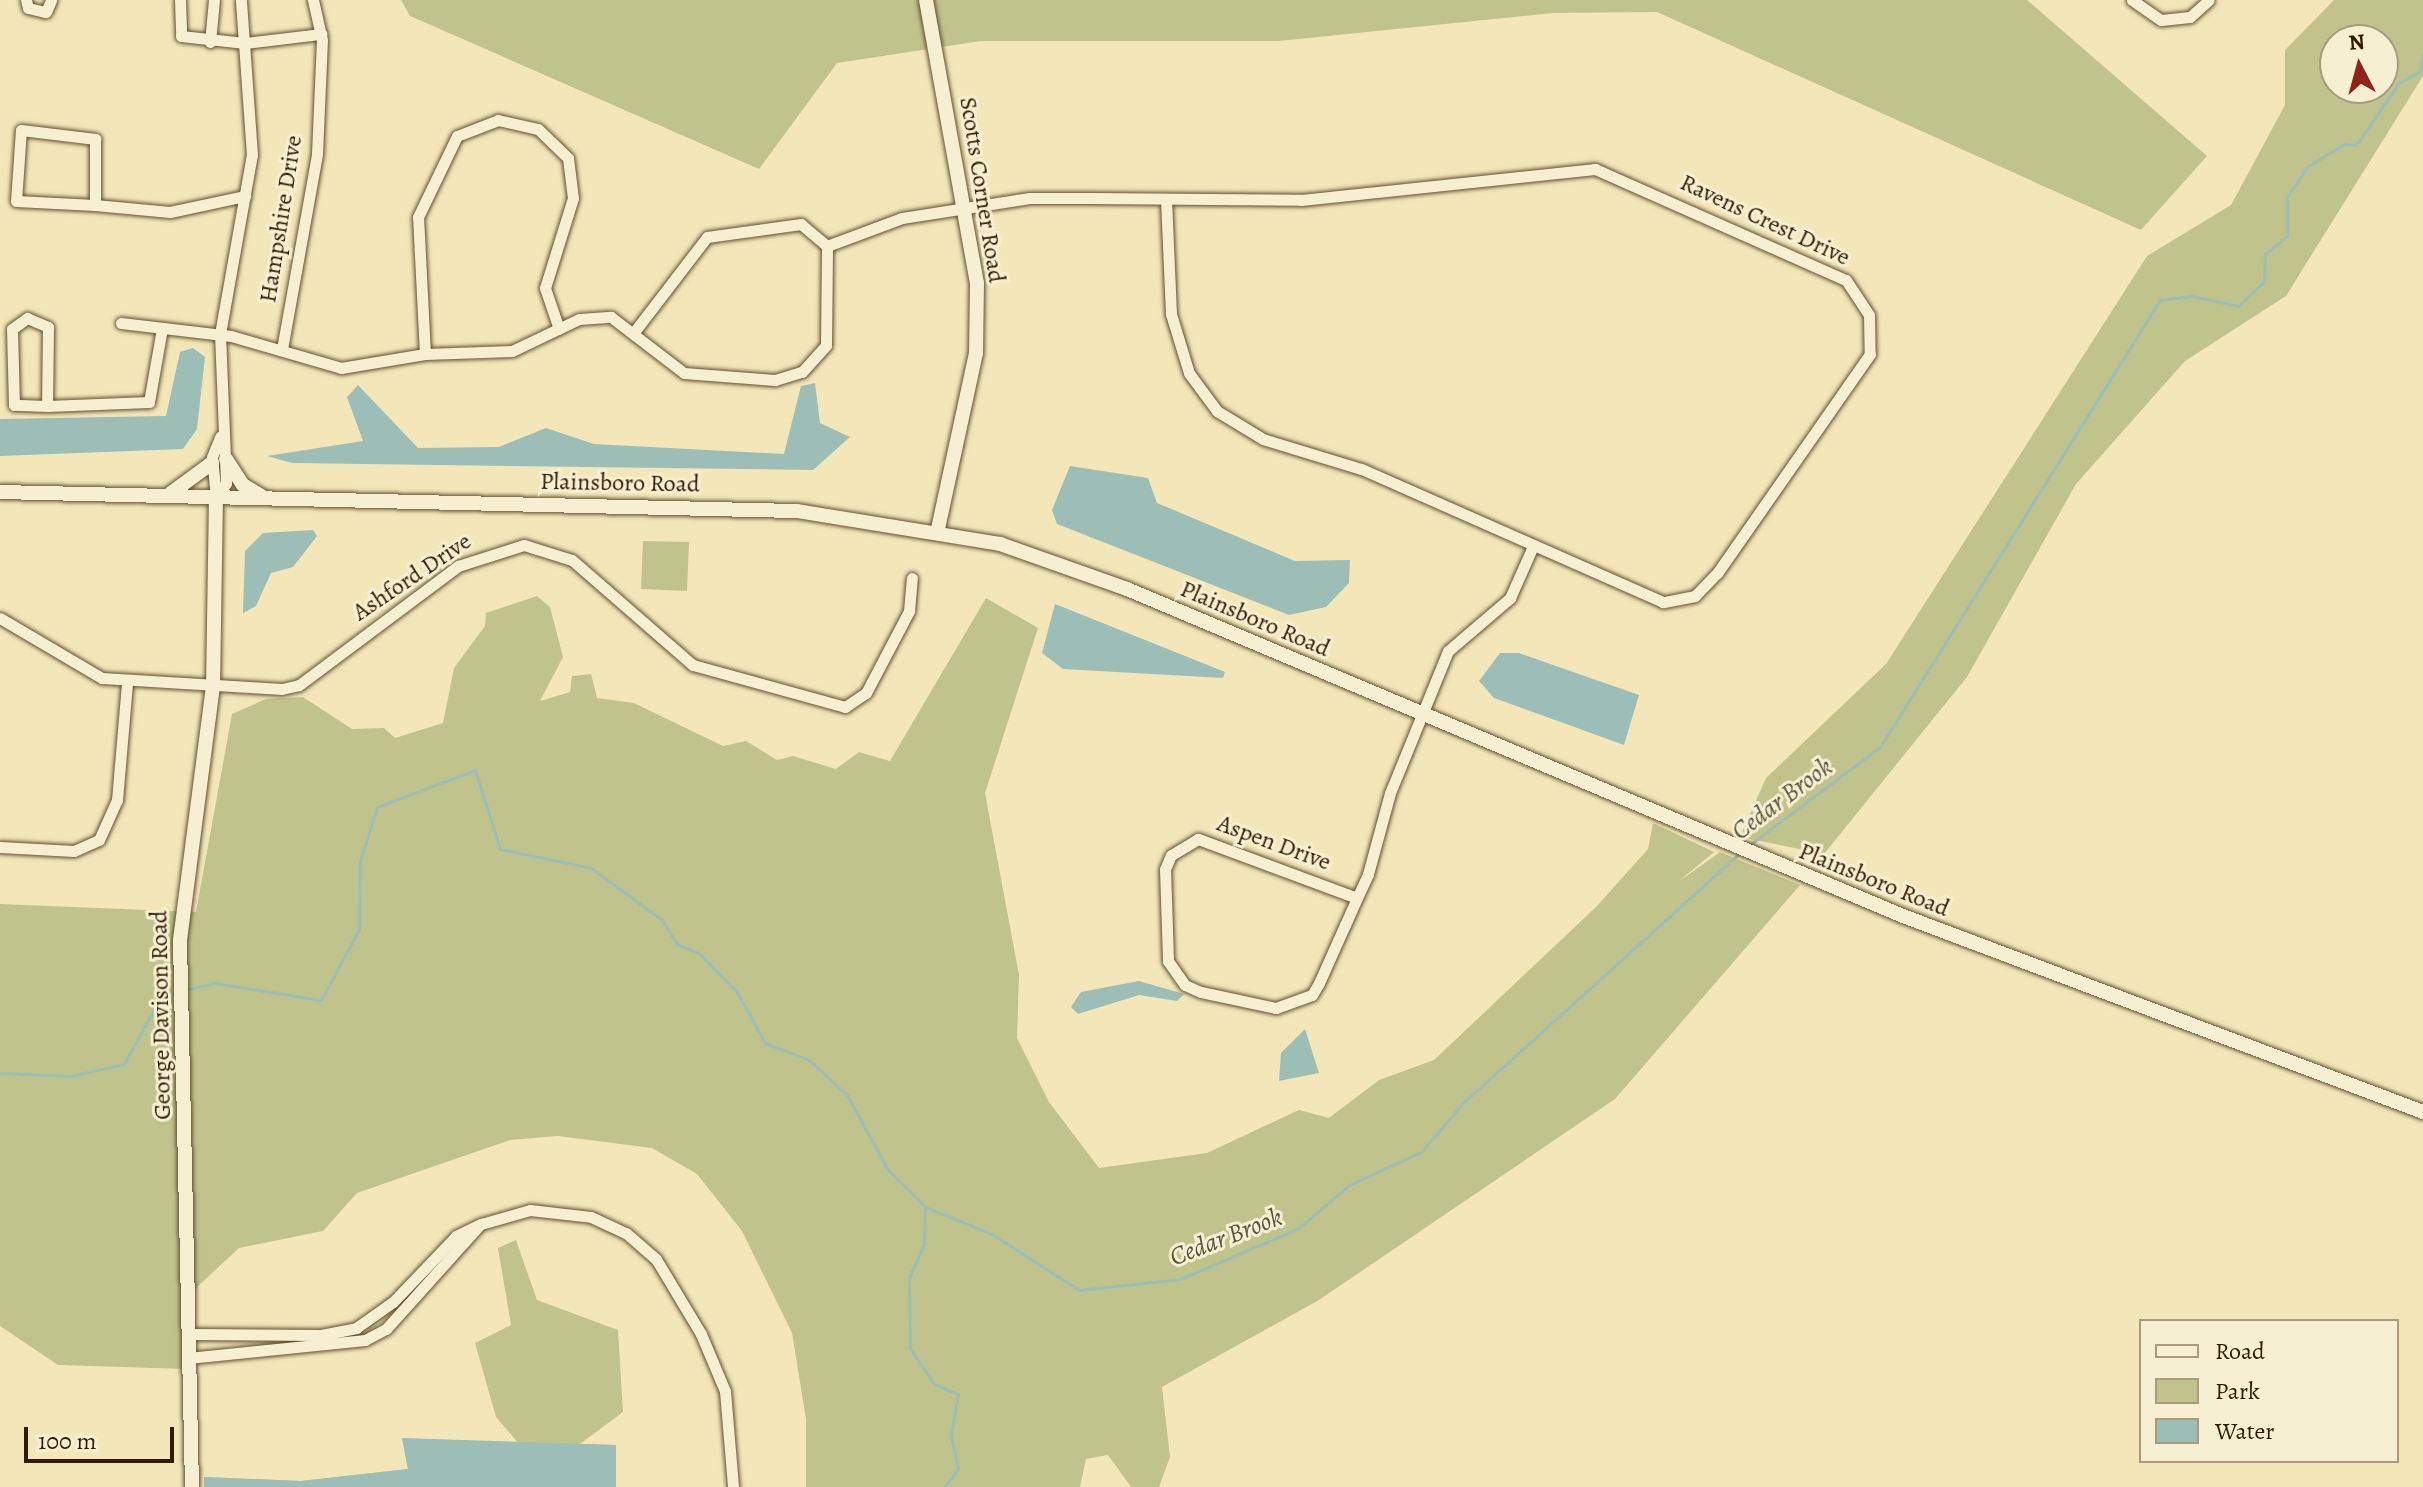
<!DOCTYPE html>
<html>
<head>
<meta charset="utf-8">
<style>
	body { margin:0 }
	#map { position:relative; width:2423px; height:1487px; overflow:hidden; background:#f3e7ba; font-family:Alegreya,serif }
	div>[style] { position:absolute }
	[style*='--x'] { left:calc(var(--x)*1px); top:calc(var(--y)*1px); width:calc(var(--w)*1px); rotate:calc(var(--a)*1deg) }
	.green>* { inset:0; background:#c0c48c }
	.water>* { inset:0; background:#9dbeb6 }
	.stream>* { height:3px; margin:-1.5px; padding:0 1.5px; transform-origin:1.5px; border-radius:1.5px; background:#9dbeb6 }
	.roads { filter:drop-shadow(0 0 2px #624f2f) drop-shadow(0 0 2px #624f2f) }
	.minor>* { height:11px; margin:-5.5px; padding:0 5.5px; transform-origin:5.5px; border-radius:5.5px; background:#f7efd2 }
	.tertiary>* { height:14px; margin:-7px; padding:0 7px; transform-origin:7px; border-radius:7px; background:#f7efd2 }
	span { translate:-50% -50%; white-space:nowrap; text-align:center; line-height:1.15; -webkit-text-stroke:6px #f7efd2; paint-order:stroke }
	.street-label { font-size:24px; color:#311c01 }
	.water-label { font-size:26px; color:#575540; font-style:italic }
	.legend { position:absolute; left:2139px; top:1319px; width:260px; height:144px; box-sizing:border-box; background:#f7efd2; border:2px solid #a89b7e; margin:0; padding:10px 14px; list-style:none; font-size:24px; color:#311c01 }
	.legend li { display:flex; align-items:center; gap:16px; height:40px }
	.legend b { width:40px; border:2px solid #a89b7e }
	.north { position:absolute; left:2319px; top:24px; width:80px; height:80px; box-sizing:border-box; background:#f7efd2; border:2px solid #a89b7e; border-radius:50%; rotate:354deg; font-size:22px; font-weight:700; line-height:32px; text-align:center; color:#311c01 }
	.north::after { content:''; display:block; margin:auto; width:28px; height:36px; background:#8f2418; clip-path:polygon(50% 0,100% 100%,50% 72%,0 100%) }
	.scale { position:absolute; left:24px; top:1427px; width:150px; height:36px; box-sizing:border-box; border:4px solid #311c01; border-top:0; padding-left:10px; font-size:24px; line-height:28px; white-space:nowrap; color:#311c01; -webkit-text-stroke:6px #f7efd2; paint-order:stroke }
</style>
</head>
<body>
<div id="map">
	<div class="green">
		<div style="clip-path:polygon(401px 0,2027px 0,2207px 156px,2141px 230px,1657px 12px,1554px 13px,1279px 41px,981px 41px,837px 63px,759px 169px,410px 16px)"></div>
		<div style="clip-path:polygon(evenodd,2334px 0,2423px 0,2423px 76px,2286px 296px,2185px 361px,2076px 484px,1967px 677px,1824px 854px,1740px 837px,1766px 778px,1886px 664px,2147px 256px,2231px 205px,2285px 105px,2285px 50px,2334px 0,2335px 40px,2383px 40px,2383px 88px,2335px 88px,2335px 40px)"></div>
		<div style="clip-path:polygon(643px 541px,689px 542px,687px 591px,641px 589px)"></div>
		<div style="clip-path:polygon(537px 596px,550px 607px,563px 657px,540px 701px,570px 692px,572px 676px,591px 674px,597px 698px,634px 703px,723px 746px,746px 741px,777px 760px,793px 756px,836px 769px,859px 752px,890px 761px,986px 598px,1038px 628px,985px 793px,1019px 975px,1017px 1038px,1049px 1102px,1099px 1168px,1207px 1153px,1299px 1110px,1329px 1118px,1379px 1080px,1434px 1060px,1596px 907px,1648px 849px,1653px 823px,1714px 852px,1678px 882px,1720px 852px,1800px 885px,1615px 1099px,1319px 1300px,1162px 1387px,1170px 1457px,1159px 1487px,1131px 1487px,1108px 1455px,1086px 1459px,1080px 1487px,806px 1487px,806px 1419px,792px 1333px,742px 1231px,697px 1174px,652px 1148px,558px 1136px,510px 1140px,357px 1193px,323px 1231px,239px 1248px,196px 1288px,186px 1369px,58px 1365px,0 1326px,0 904px,196px 912px,232px 714px,266px 699px,303px 697px,352px 729px,384px 728px,395px 738px,443px 723px,454px 668px,485px 626px,486px 613px)"></div>
		<div style="clip-path:polygon(516px 1240px,537px 1300px,618px 1330px,623px 1412px,580px 1444px,616px 1445px,616px 1487px,204px 1487px,204px 1477px,301px 1481px,408px 1469px,402px 1438px,519px 1444px,496px 1417px,475px 1343px,511px 1325px,498px 1248px)"></div>
	</div>
	<div class="water">
		<div style="clip-path:polygon(193px 348px,205px 357px,197px 429px,183px 449px,0 456px,0 419px,166px 416px,180px 352px)"></div>
		<div style="clip-path:polygon(815px 383px,820px 423px,850px 437px,813px 470px,292px 463px,267px 456px,363px 441px,347px 397px,358px 385px,418px 448px,499px 447px,546px 428px,594px 444px,784px 454px,801px 386px)"></div>
		<div style="clip-path:polygon(1070px 466px,1148px 478px,1157px 503px,1295px 561px,1350px 560px,1349px 583px,1326px 607px,1289px 615px,1057px 524px,1052px 510px)"></div>
		<div style="clip-path:polygon(263px 533px,313px 530px,317px 536px,293px 567px,271px 573px,256px 606px,243px 613px,245px 551px)"></div>
		<div style="clip-path:polygon(1055px 604px,1225px 672px,1223px 678px,1063px 669px,1042px 653px)"></div>
		<div style="clip-path:polygon(1500px 653px,1519px 653px,1639px 695px,1624px 745px,1494px 698px,1479px 681px)"></div>
		<div style="clip-path:polygon(1139px 981px,1184px 994px,1177px 1001px,1139px 995px,1078px 1014px,1071px 1007px,1081px 992px)"></div>
		<div style="clip-path:polygon(1305px 1029px,1319px 1073px,1279px 1081px,1281px 1053px)"></div>
		<div style="clip-path:polygon(402px 1438px,616px 1445px,616px 1487px,204px 1487px,204px 1477px,301px 1481px,408px 1469px)"></div>
	</div>
	<div class="stream">
		<div style="--x:1748;--y:846;--w:165;--a:-36.9"></div>
		<div style="--x:1880;--y:747;--w:527;--a:-57.94"></div>
		<div style="--x:2160;--y:300;--w:32;--a:-7"></div>
		<div style="--x:2192;--y:296;--w:47;--a:12.3"></div>
		<div style="--x:2238;--y:306;--w:35;--a:-43"></div>
		<div style="--x:2264;--y:282;--w:28;--a:-88"></div>
		<div style="--x:2265;--y:254;--w:28;--a:-39"></div>
		<div style="--x:2287;--y:236;--w:39;--a:-90"></div>
		<div style="--x:2287;--y:197;--w:36;--a:-56"></div>
		<div style="--x:2307;--y:167;--w:44;--a:-31.9"></div>
		<div style="--x:2344;--y:144;--w:12;--a:5"></div>
		<div style="--x:2356;--y:145;--w:75;--a:-55.3"></div>
		<div style="--x:2399;--y:83;--w:24;--a:-30"></div>
		<div style="--x:2420;--y:71;--w:17;--a:-80"></div>
		<div style="--x:186;--y:990;--w:30;--a:-14"></div>
		<div style="--x:215;--y:983;--w:107;--a:9.1"></div>
		<div style="--x:321;--y:1000;--w:81;--a:-61.8"></div>
		<div style="--x:359;--y:929;--w:68;--a:-89.2"></div>
		<div style="--x:360;--y:861;--w:57;--a:-72.5"></div>
		<div style="--x:377;--y:807;--w:105;--a:-20.7"></div>
		<div style="--x:475;--y:770;--w:83;--a:72.4"></div>
		<div style="--x:500;--y:849;--w:93;--a:11.8"></div>
		<div style="--x:591;--y:868;--w:87;--a:36.1"></div>
		<div style="--x:661;--y:919;--w:30;--a:57"></div>
		<div style="--x:677;--y:944;--w:25;--a:23"></div>
		<div style="--x:700;--y:954;--w:53;--a:45.8"></div>
		<div style="--x:737;--y:992;--w:58;--a:61.2"></div>
		<div style="--x:765;--y:1043;--w:47;--a:21.1"></div>
		<div style="--x:809;--y:1060;--w:52;--a:42.6"></div>
		<div style="--x:847;--y:1095;--w:85;--a:61.3"></div>
		<div style="--x:888;--y:1170;--w:52;--a:45"></div>
		<div style="--x:925;--y:1207;--w:37;--a:92"></div>
		<div style="--x:924;--y:1244;--w:37;--a:114"></div>
		<div style="--x:909;--y:1278;--w:70;--a:89.2"></div>
		<div style="--x:910;--y:1348;--w:43;--a:56.3"></div>
		<div style="--x:934;--y:1384;--w:26;--a:23"></div>
		<div style="--x:958;--y:1394;--w:43;--a:99.5"></div>
		<div style="--x:951;--y:1436;--w:34;--a:78"></div>
		<div style="--x:958;--y:1469;--w:23;--a:128"></div>
		<div style="--x:0;--y:1073;--w:70;--a:2.5"></div>
		<div style="--x:70;--y:1076;--w:55;--a:-12.5"></div>
		<div style="--x:124;--y:1064;--w:79;--a:-61.2"></div>
		<div style="--x:162;--y:995;--w:13;--a:-13"></div>
		<div style="--x:925;--y:1207;--w:72;--a:21.9"></div>
		<div style="--x:992;--y:1234;--w:103;--a:32.8"></div>
		<div style="--x:1079;--y:1290;--w:102;--a:-6.2"></div>
		<div style="--x:1180;--y:1279;--w:129;--a:-23.2"></div>
		<div style="--x:1299;--y:1228;--w:66;--a:-40.7"></div>
		<div style="--x:1349;--y:1185;--w:79;--a:-24.6"></div>
		<div style="--x:1421;--y:1152;--w:65;--a:-49.4"></div>
		<div style="--x:1463;--y:1103;--w:372;--a:-42.1"></div>
	</div>
	<div class="roads">
		<div class="minor">
			<div style="--x:26;--y:0;--w:8;--a:76"></div>
			<div style="--x:28;--y:8;--w:18;--a:13"></div>
			<div style="--x:46;--y:12;--w:13;--a:-67"></div>
			<div style="--x:180;--y:0;--w:36;--a:88"></div>
			<div style="--x:181;--y:36;--w:64;--a:6.2"></div>
			<div style="--x:245;--y:43;--w:77;--a:-6.8"></div>
			<div style="--x:2132;--y:0;--w:35;--a:35"></div>
			<div style="--x:2161;--y:20;--w:29;--a:-6"></div>
			<div style="--x:2190;--y:17;--w:25;--a:-42"></div>
			<div style="--x:210;--y:42;--w:42;--a:-84.6"></div>
			<div style="--x:21;--y:130;--w:75;--a:6.9"></div>
			<div style="--x:95;--y:139;--w:66;--a:90"></div>
			<div style="--x:95;--y:205;--w:79;--a:-177.1"></div>
			<div style="--x:16;--y:201;--w:71;--a:-86"></div>
			<div style="--x:95;--y:205;--w:75;--a:5.3"></div>
			<div style="--x:170;--y:212;--w:77;--a:-12"></div>
			<div style="--x:827;--y:246;--w:80;--a:-20.5"></div>
			<div style="--x:902;--y:218;--w:129;--a:-8.9"></div>
			<div style="--x:1029;--y:198;--w:61;--a:0"></div>
			<div style="--x:1090;--y:198;--w:211;--a:0.5"></div>
			<div style="--x:1301;--y:200;--w:296;--a:-6"></div>
			<div style="--x:1595;--y:169;--w:274;--a:23.9"></div>
			<div style="--x:1846;--y:280;--w:42;--a:56.7"></div>
			<div style="--x:1869;--y:315;--w:39;--a:89"></div>
			<div style="--x:1870;--y:354;--w:267;--a:124.9"></div>
			<div style="--x:1717;--y:573;--w:32;--a:134"></div>
			<div style="--x:1695;--y:596;--w:33;--a:169"></div>
			<div style="--x:1663;--y:602;--w:330;--a:-156.2"></div>
			<div style="--x:1361;--y:469;--w:102;--a:-163"></div>
			<div style="--x:1263;--y:439;--w:54;--a:-148.7"></div>
			<div style="--x:1217;--y:411;--w:47;--a:-126.4"></div>
			<div style="--x:1189;--y:373;--w:62;--a:-107"></div>
			<div style="--x:1171;--y:314;--w:115;--a:-92.5"></div>
			<div style="--x:27;--y:318;--w:23;--a:23"></div>
			<div style="--x:48;--y:327;--w:79;--a:90.7"></div>
			<div style="--x:47;--y:406;--w:33;--a:-178"></div>
			<div style="--x:14;--y:405;--w:76;--a:-91.5"></div>
			<div style="--x:12;--y:329;--w:19;--a:-36"></div>
			<div style="--x:121;--y:323;--w:111;--a:6.7"></div>
			<div style="--x:231;--y:336;--w:115;--a:16.2"></div>
			<div style="--x:341;--y:368;--w:85;--a:-9.5"></div>
			<div style="--x:425;--y:354;--w:87;--a:-2"></div>
			<div style="--x:512;--y:351;--w:74;--a:-25.5"></div>
			<div style="--x:579;--y:319;--w:32;--a:-4"></div>
			<div style="--x:611;--y:317;--w:92;--a:37.5"></div>
			<div style="--x:684;--y:373;--w:91;--a:4.4"></div>
			<div style="--x:775;--y:380;--w:28;--a:-17"></div>
			<div style="--x:802;--y:372;--w:36;--a:-48"></div>
			<div style="--x:826;--y:345;--w:99;--a:-89.4"></div>
			<div style="--x:827;--y:246;--w:34;--a:-140"></div>
			<div style="--x:801;--y:224;--w:95;--a:172.1"></div>
			<div style="--x:707;--y:237;--w:118;--a:127.5"></div>
			<div style="--x:282;--y:349;--w:198;--a:-79.8"></div>
			<div style="--x:317;--y:154;--w:114;--a:-87.5"></div>
			<div style="--x:322;--y:40;--w:41;--a:-102.7"></div>
			<div style="--x:425;--y:354;--w:137;--a:-92.9"></div>
			<div style="--x:418;--y:217;--w:90;--a:-64.3"></div>
			<div style="--x:457;--y:136;--w:44;--a:-21.3"></div>
			<div style="--x:498;--y:120;--w:41;--a:12.7"></div>
			<div style="--x:538;--y:129;--w:42;--a:44"></div>
			<div style="--x:568;--y:158;--w:40;--a:82.9"></div>
			<div style="--x:573;--y:198;--w:94;--a:107.3"></div>
			<div style="--x:545;--y:288;--w:43;--a:71.1"></div>
			<div style="--x:47;--y:406;--w:102;--a:-2.2"></div>
			<div style="--x:149;--y:402;--w:75;--a:-80"></div>
			<div style="--x:216;--y:497;--w:17;--a:-54"></div>
			<div style="--x:226;--y:483;--w:149;--a:-92.3"></div>
			<div style="--x:220;--y:334;--w:182;--a:-79.9"></div>
			<div style="--x:252;--y:155;--w:155;--a:-94.1"></div>
			<div style="--x:216;--y:497;--w:40;--a:-95.7"></div>
			<div style="--x:212;--y:457;--w:22;--a:-68"></div>
			<div style="--x:0;--y:618;--w:118;--a:30.5"></div>
			<div style="--x:102;--y:678;--w:180;--a:3.5"></div>
			<div style="--x:282;--y:689;--w:17;--a:-13"></div>
			<div style="--x:299;--y:685;--w:199;--a:-36.8"></div>
			<div style="--x:458;--y:566;--w:69;--a:-17.7"></div>
			<div style="--x:524;--y:545;--w:50;--a:17.4"></div>
			<div style="--x:572;--y:560;--w:160;--a:41"></div>
			<div style="--x:693;--y:665;--w:158;--a:15.4"></div>
			<div style="--x:845;--y:707;--w:25;--a:-34"></div>
			<div style="--x:866;--y:693;--w:93;--a:-62.3"></div>
			<div style="--x:909;--y:611;--w:33;--a:-85"></div>
			<div style="--x:0;--y:847;--w:74;--a:3.1"></div>
			<div style="--x:74;--y:851;--w:27;--a:-24"></div>
			<div style="--x:99;--y:840;--w:44;--a:-65.8"></div>
			<div style="--x:117;--y:800;--w:117;--a:-85.1"></div>
			<div style="--x:1357;--y:898;--w:170;--a:-159.6"></div>
			<div style="--x:1198;--y:839;--w:31;--a:149"></div>
			<div style="--x:1171;--y:855;--w:15;--a:113"></div>
			<div style="--x:1165;--y:869;--w:92;--a:88.1"></div>
			<div style="--x:1168;--y:961;--w:29;--a:55"></div>
			<div style="--x:1185;--y:985;--w:17;--a:24"></div>
			<div style="--x:1201;--y:992;--w:77;--a:12"></div>
			<div style="--x:1276;--y:1008;--w:38;--a:-20"></div>
			<div style="--x:1312;--y:995;--w:14;--a:-60"></div>
			<div style="--x:1319;--y:983;--w:64;--a:-65.9"></div>
			<div style="--x:1345;--y:925;--w:30;--a:-66"></div>
			<div style="--x:1357;--y:898;--w:26;--a:-65"></div>
			<div style="--x:1368;--y:874;--w:84;--a:-74.8"></div>
			<div style="--x:1390;--y:793;--w:153;--a:-67.8"></div>
			<div style="--x:1448;--y:651;--w:82;--a:-40.5"></div>
			<div style="--x:1510;--y:598;--w:57;--a:-66.1"></div>
			<div style="--x:192;--y:1334;--w:129;--a:0.4"></div>
			<div style="--x:321;--y:1335;--w:36;--a:-11"></div>
			<div style="--x:356;--y:1328;--w:45;--a:-35.1"></div>
			<div style="--x:393;--y:1302;--w:91;--a:-46.3"></div>
			<div style="--x:456;--y:1236;--w:28;--a:-26"></div>
			<div style="--x:481;--y:1224;--w:51;--a:-15.9"></div>
			<div style="--x:530;--y:1210;--w:61;--a:6.5"></div>
			<div style="--x:591;--y:1217;--w:38;--a:25"></div>
			<div style="--x:626;--y:1233;--w:40;--a:41"></div>
			<div style="--x:656;--y:1259;--w:87;--a:59"></div>
			<div style="--x:701;--y:1334;--w:62;--a:67.2"></div>
			<div style="--x:725;--y:1391;--w:96;--a:85.2"></div>
			<div style="--x:188;--y:1358;--w:178;--a:-5.8"></div>
			<div style="--x:365;--y:1340;--w:24;--a:-28"></div>
			<div style="--x:386;--y:1329;--w:137;--a:-48"></div>
		</div>
		<div class="tertiary">
			<div style="--x:926;--y:0;--w:288;--a:79.8"></div>
			<div style="--x:977;--y:283;--w:70;--a:90.8"></div>
			<div style="--x:976;--y:353;--w:180;--a:102.2"></div>
			<div style="--x:226;--y:459;--w:31;--a:57"></div>
			<div style="--x:243;--y:485;--w:21;--a:31"></div>
			<div style="--x:0;--y:492;--w:797;--a:1.37"></div>
			<div style="--x:797;--y:511;--w:206;--a:9.2"></div>
			<div style="--x:1000;--y:544;--w:135;--a:19.5"></div>
			<div style="--x:1127;--y:589;--w:842;--a:22.85"></div>
			<div style="--x:1903;--y:916;--w:556;--a:20.65"></div>
			<div style="--x:171;--y:493;--w:51;--a:-36.2"></div>
			<div style="--x:192;--y:1487;--w:547;--a:-91.26"></div>
			<div style="--x:180;--y:940;--w:255;--a:-82.6"></div>
			<div style="--x:213;--y:687;--w:190;--a:-89.1"></div>
		</div>
	</div>
	<div class="street-label">
		<span style="left:982px;top:190px;rotate:81deg">Scotts Corner Road</span>
		<span style="left:281px;top:219px;rotate:-81deg">Hampshire Drive</span>
		<span style="left:1765px;top:220px;rotate:25deg">Ravens Crest Drive</span>
		<span style="left:620px;top:483px;rotate:1deg">Plainsboro Road</span>
		<span style="left:412px;top:577px;rotate:-34deg">Ashford Drive</span>
		<span style="left:1255px;top:619px;rotate:23deg">Plainsboro Road</span>
		<span style="left:1274px;top:843px;rotate:20deg">Aspen Drive</span>
		<span style="left:1874px;top:880px;rotate:22deg">Plainsboro Road</span>
		<span style="left:161px;top:1015px;rotate:-91deg">George Davison Road</span>
	</div>
	<div class="water-label">
		<span style="left:1782px;top:799px;rotate:-37deg">Cedar Brook</span>
		<span style="left:1226px;top:1237px;rotate:-21deg">Cedar Brook</span>
	</div>
	<ul class="legend">
	<li><b style="height:10px;background:#f7efd2"></b>Road</li>
	<li><b style="height:22px;background:#c0c48c"></b>Park</li>
	<li><b style="height:22px;background:#9dbeb6"></b>Water</li>
	</ul>
	<div class="north">N</div>
	<div class="scale">100 m</div>
</div>
</body>
</html>
